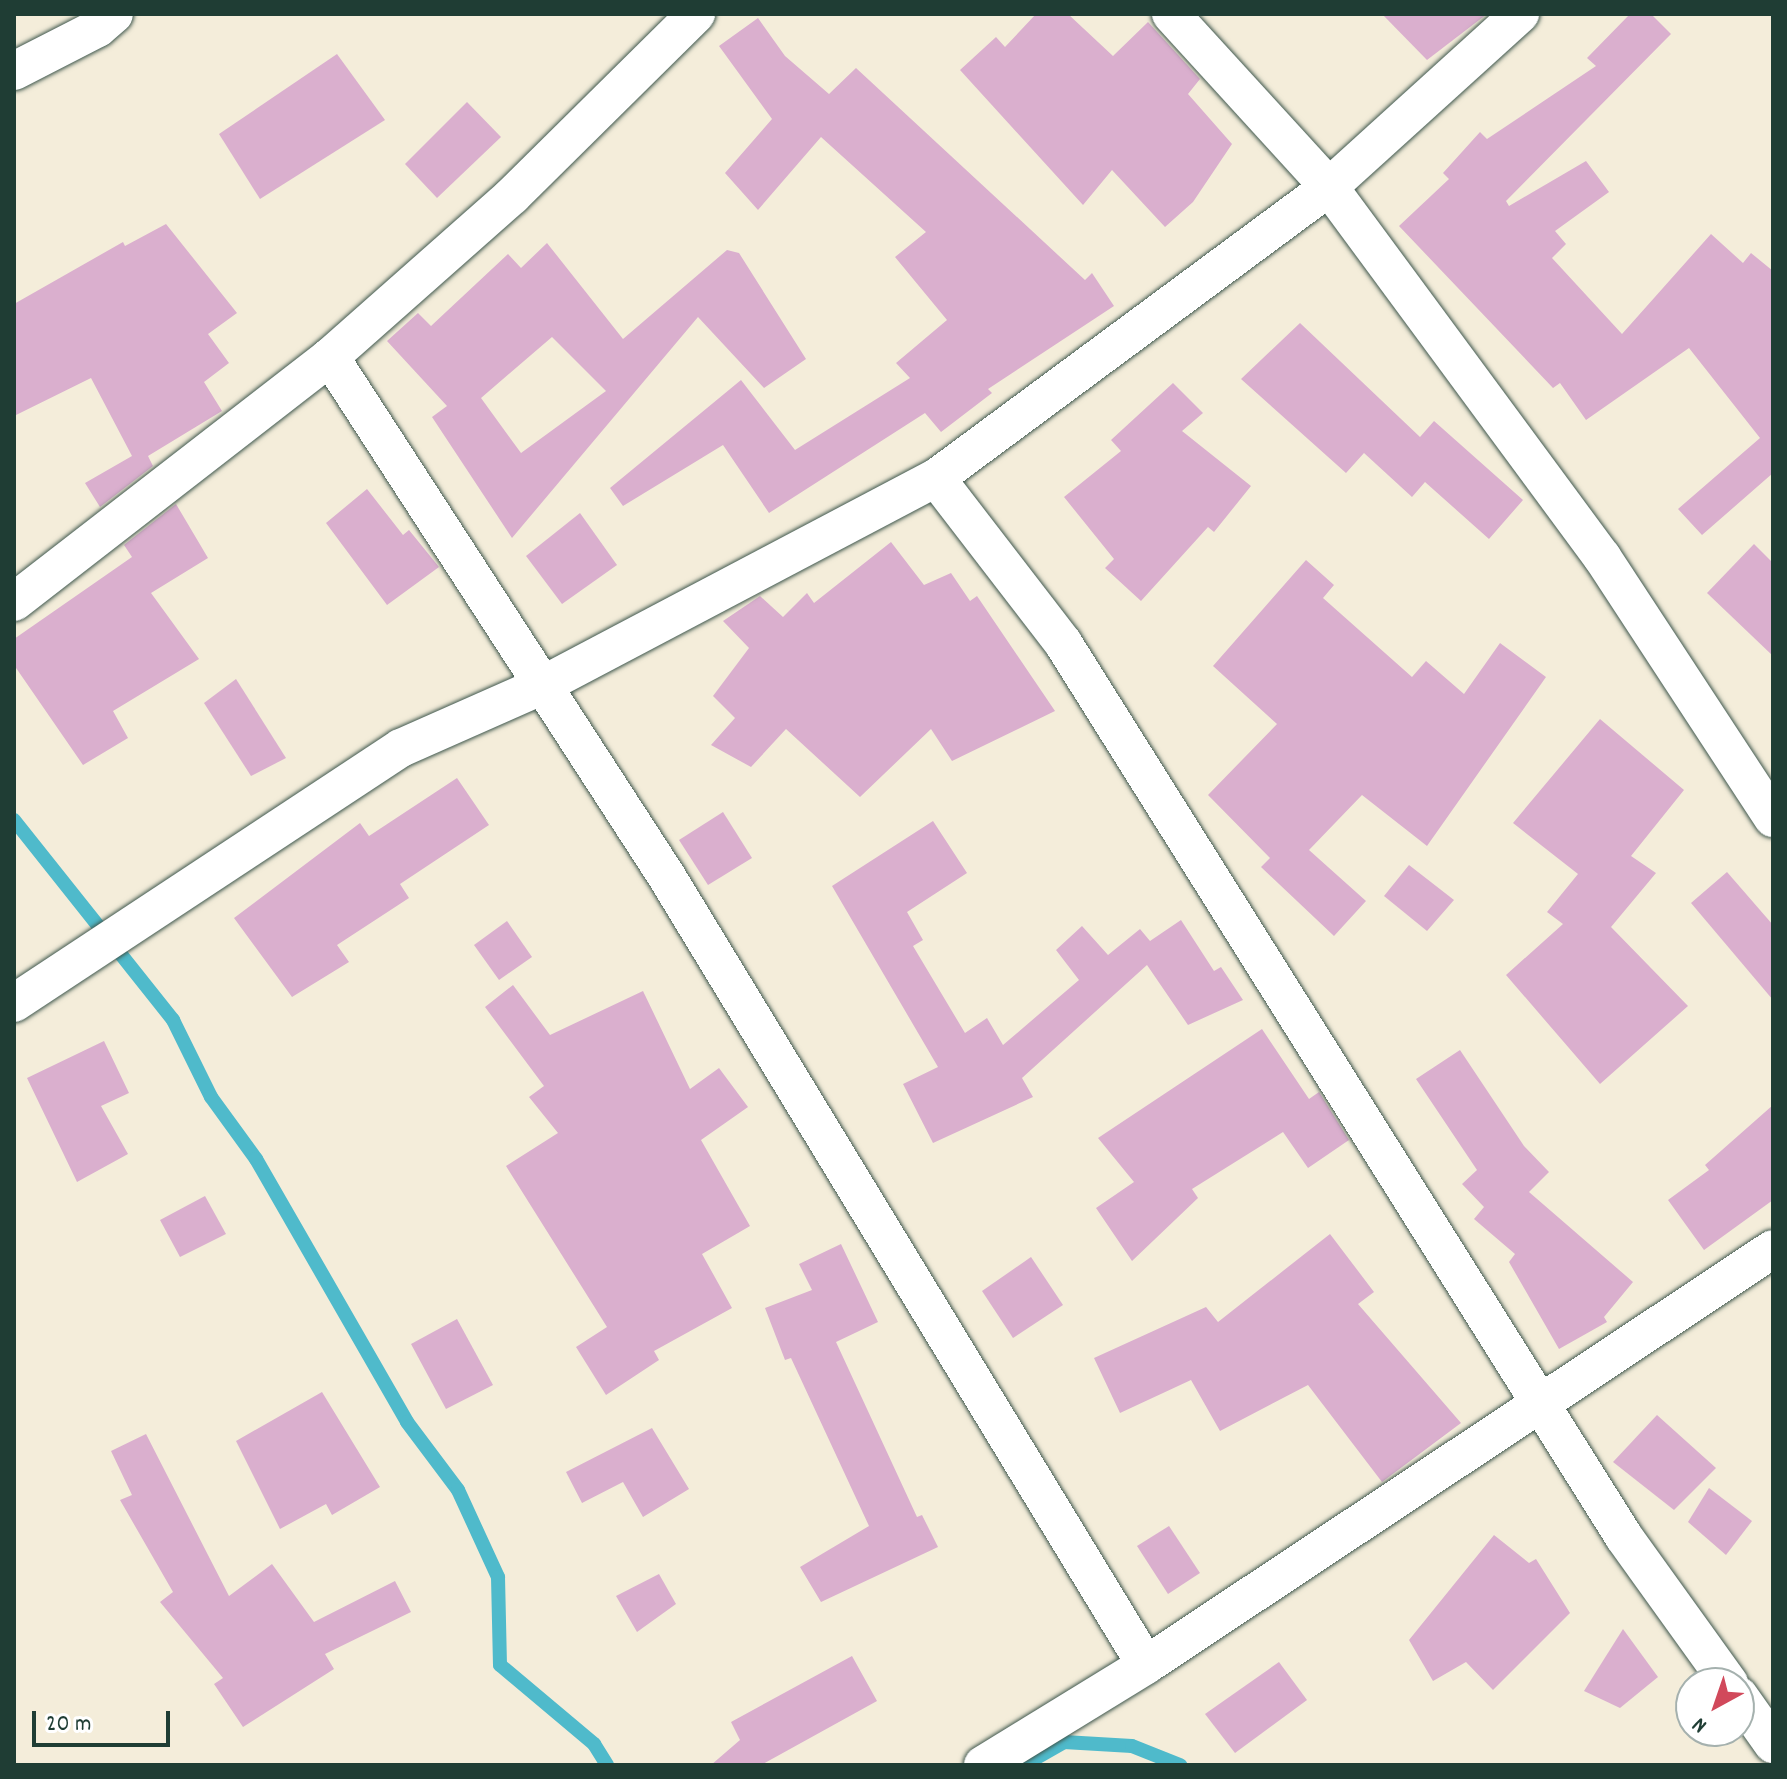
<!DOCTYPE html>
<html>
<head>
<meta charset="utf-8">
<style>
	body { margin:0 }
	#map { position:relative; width:1787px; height:1779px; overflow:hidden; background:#f4edda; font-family:Dekko,sans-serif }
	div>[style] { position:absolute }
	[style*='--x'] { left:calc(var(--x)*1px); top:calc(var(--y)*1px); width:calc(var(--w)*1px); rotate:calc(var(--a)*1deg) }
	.stream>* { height:14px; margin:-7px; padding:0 7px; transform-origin:7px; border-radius:7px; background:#4fbacb }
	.building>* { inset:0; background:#daafce }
	.roads { filter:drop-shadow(0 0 2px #3f574d) drop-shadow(0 0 2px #3f574d) }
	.minor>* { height:38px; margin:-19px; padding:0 19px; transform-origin:19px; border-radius:19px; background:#fff }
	span { translate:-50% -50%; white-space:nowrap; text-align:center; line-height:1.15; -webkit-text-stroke:8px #fff; paint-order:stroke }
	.frame { position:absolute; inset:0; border:16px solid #1f3d34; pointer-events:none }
	.north { position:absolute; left:1675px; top:1667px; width:80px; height:80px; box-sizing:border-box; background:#fff; border:2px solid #a5b1ae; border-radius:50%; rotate:220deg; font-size:22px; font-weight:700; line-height:32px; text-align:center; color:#1f3d34 }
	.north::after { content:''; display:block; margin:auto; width:28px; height:36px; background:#d1495b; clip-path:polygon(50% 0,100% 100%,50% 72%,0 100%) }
	.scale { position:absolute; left:32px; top:1711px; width:138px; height:36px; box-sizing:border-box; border:4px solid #1f3d34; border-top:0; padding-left:10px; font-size:24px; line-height:28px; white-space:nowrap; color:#1f3d34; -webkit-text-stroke:6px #fff; paint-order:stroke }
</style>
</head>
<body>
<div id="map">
	<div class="stream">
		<div style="--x:14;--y:820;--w:256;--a:51.5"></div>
		<div style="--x:173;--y:1020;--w:86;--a:63.7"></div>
		<div style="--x:211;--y:1097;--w:77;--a:54"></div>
		<div style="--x:256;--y:1159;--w:303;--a:60.1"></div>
		<div style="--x:407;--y:1422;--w:85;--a:53.1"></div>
		<div style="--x:458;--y:1490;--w:96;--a:65.3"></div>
		<div style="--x:498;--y:1577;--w:88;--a:88.7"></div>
		<div style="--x:500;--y:1665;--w:123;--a:40"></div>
		<div style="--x:594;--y:1744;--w:25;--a:58"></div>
		<div style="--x:1024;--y:1765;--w:46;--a:-29.9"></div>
		<div style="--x:1064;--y:1742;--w:68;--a:3.4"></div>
		<div style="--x:1132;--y:1746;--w:52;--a:21.6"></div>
	</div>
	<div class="building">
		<div style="clip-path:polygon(1036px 14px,1068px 14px,1113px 56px,1148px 22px,1200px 79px,1188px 94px,1232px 144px,1193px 202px,1165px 227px,1112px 170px,1083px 205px,960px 70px,996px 37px,1005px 47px)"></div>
		<div style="clip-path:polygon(1382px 14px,1487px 14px,1427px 60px)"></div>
		<div style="clip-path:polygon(1630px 14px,1651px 14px,1671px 34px,1506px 201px,1509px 206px,1586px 161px,1609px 192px,1555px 231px,1566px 244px,1552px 258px,1622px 334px,1711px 234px,1743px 263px,1751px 253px,1773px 271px,1773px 473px,1702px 535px,1678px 509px,1760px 438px,1689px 348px,1586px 420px,1560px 383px,1553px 388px,1399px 226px,1449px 179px,1443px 173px,1480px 132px,1487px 139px,1596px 66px,1587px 58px)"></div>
		<div style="clip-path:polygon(758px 18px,785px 56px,829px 94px,856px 68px,1085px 280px,1092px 273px,1114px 306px,988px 389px,992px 393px,941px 432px,925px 413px,769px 513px,723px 445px,623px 506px,610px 488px,741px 380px,795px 450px,910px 378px,896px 363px,947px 320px,895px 257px,926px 232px,821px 137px,758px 210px,725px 173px,772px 119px,719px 46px)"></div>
		<div style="clip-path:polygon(337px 54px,385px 120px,260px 199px,219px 134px)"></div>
		<div style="clip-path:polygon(467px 102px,501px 137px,437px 198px,405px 164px)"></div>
		<div style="clip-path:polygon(166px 224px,237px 313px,208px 334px,229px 363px,204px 382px,222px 411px,148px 456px,153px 466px,100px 507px,85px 483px,132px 456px,91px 378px,14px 416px,14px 304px,123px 242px,125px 246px)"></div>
		<div style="clip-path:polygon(evenodd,547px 243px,623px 339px,727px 250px,739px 253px,806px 359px,764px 388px,698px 317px,512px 538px,432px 417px,447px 406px,387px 341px,418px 313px,431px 326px,508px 254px,521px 268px,547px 243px,552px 337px,606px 391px,521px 453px,481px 398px,552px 337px)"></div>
		<div style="clip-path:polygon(1300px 323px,1420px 437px,1434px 421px,1523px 500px,1489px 539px,1425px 482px,1412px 497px,1364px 453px,1346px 473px,1241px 379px)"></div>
		<div style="clip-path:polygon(1173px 383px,1203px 413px,1182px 431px,1251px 486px,1214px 532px,1208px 527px,1141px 601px,1105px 568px,1114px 559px,1064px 497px,1121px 451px,1111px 440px)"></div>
		<div style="clip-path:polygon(367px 489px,403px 535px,409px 530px,439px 567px,387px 605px,326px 523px)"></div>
		<div style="clip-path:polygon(176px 504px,208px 558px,151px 593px,199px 659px,113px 711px,128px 738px,83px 765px,14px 665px,14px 639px,132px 557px,124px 545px)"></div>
		<div style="clip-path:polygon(580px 513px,617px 565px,562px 604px,526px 556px)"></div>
		<div style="clip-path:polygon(891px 542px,924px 585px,951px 573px,970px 601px,977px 596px,1055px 711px,952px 761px,931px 729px,860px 797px,786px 729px,751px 767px,711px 745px,735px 718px,713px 696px,749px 648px,723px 621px,760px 596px,783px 617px,807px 593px,814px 603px)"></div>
		<div style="clip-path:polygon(1754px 544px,1773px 563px,1773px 656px,1707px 593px)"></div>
		<div style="clip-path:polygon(1306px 560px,1334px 585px,1323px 598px,1412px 677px,1426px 661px,1464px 694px,1500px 643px,1546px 677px,1427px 846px,1362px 795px,1309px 850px,1366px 901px,1334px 936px,1261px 867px,1270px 858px,1208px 795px,1277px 724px,1213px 666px)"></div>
		<div style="clip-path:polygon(236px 679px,286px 758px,251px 776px,204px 703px)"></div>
		<div style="clip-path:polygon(1600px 719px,1684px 790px,1631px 856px,1656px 873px,1611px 927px,1688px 1006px,1600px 1084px,1506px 975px,1563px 924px,1547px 912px,1578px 874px,1513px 823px)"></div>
		<div style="clip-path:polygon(457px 778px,489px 825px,400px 884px,409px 898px,337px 945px,349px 962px,292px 997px,234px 918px,360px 823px,369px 836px)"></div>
		<div style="clip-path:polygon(723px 812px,752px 858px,708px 885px,679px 840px)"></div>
		<div style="clip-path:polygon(933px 821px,967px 873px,907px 912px,923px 940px,913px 946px,965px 1033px,987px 1018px,1003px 1045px,1079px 980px,1056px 950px,1082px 926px,1108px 955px,1140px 929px,1150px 941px,1181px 920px,1214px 971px,1221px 967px,1243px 1000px,1188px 1025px,1147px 965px,1022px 1078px,1033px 1097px,933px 1143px,903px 1084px,938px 1067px,832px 886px)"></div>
		<div style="clip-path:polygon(1409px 865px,1454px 900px,1427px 931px,1384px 896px)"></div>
		<div style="clip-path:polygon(1727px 872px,1773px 925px,1773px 1000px,1691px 903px)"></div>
		<div style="clip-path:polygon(507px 921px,532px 957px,499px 980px,474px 945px)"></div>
		<div style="clip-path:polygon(513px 985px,550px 1035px,643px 991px,690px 1089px,719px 1068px,748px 1107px,701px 1140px,750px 1226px,702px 1254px,732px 1308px,654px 1351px,659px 1360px,606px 1395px,576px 1347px,607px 1327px,506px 1166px,558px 1133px,529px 1097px,544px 1086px,485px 1007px)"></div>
		<div style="clip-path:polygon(1262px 1029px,1309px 1099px,1319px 1092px,1349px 1140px,1308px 1168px,1283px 1132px,1192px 1189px,1198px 1198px,1132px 1261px,1096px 1208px,1134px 1182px,1098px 1138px)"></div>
		<div style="clip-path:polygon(104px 1041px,129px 1093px,101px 1106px,128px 1154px,77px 1182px,27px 1078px)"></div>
		<div style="clip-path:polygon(1460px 1050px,1524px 1146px,1549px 1172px,1529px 1192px,1633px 1282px,1604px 1317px,1607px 1322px,1559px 1349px,1509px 1262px,1515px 1254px,1474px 1219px,1484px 1207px,1462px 1184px,1477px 1170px,1416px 1079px)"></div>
		<div style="clip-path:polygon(1773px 1105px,1773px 1200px,1704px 1250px,1668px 1200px,1709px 1170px,1705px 1165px)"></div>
		<div style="clip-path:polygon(205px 1196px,226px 1234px,180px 1257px,160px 1220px)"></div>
		<div style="clip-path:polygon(1330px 1234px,1374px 1292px,1358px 1304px,1461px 1423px,1382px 1482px,1308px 1385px,1220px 1431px,1191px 1380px,1120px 1413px,1094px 1358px,1206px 1307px,1218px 1322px)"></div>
		<div style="clip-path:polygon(841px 1244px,878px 1322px,836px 1342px,917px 1517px,922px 1515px,938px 1547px,821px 1602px,800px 1567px,869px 1526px,791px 1358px,785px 1360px,765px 1308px,812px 1290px,799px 1264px)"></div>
		<div style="clip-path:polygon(1031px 1257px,1063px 1305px,1013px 1338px,982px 1291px)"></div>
		<div style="clip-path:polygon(457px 1319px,493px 1385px,446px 1409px,411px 1344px)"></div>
		<div style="clip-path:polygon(322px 1392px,380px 1487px,332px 1515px,326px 1504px,280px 1529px,236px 1441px)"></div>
		<div style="clip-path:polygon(1657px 1415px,1716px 1468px,1674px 1510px,1613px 1462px)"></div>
		<div style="clip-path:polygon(652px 1428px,689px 1489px,643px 1517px,623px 1482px,582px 1503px,566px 1472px)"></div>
		<div style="clip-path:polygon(146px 1434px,229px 1596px,272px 1564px,314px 1622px,395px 1581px,411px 1612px,325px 1654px,334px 1669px,243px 1727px,214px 1684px,223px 1678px,160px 1602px,173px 1592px,120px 1500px,132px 1495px,111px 1451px)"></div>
		<div style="clip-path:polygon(1709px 1488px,1752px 1521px,1726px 1555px,1688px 1522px)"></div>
		<div style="clip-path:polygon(1169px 1526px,1200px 1573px,1168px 1594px,1137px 1546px)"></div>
		<div style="clip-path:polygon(1494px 1535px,1529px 1563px,1536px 1559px,1570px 1613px,1493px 1690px,1466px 1662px,1433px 1681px,1409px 1640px)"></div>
		<div style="clip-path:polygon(659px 1574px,676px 1604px,637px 1632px,616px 1596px)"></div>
		<div style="clip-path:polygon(1623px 1629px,1658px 1677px,1620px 1708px,1584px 1691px)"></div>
		<div style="clip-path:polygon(852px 1656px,877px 1701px,761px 1765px,711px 1765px,740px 1740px,731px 1722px)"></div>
		<div style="clip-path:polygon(1279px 1662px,1307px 1700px,1235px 1753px,1205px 1714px)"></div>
	</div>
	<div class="roads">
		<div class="minor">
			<div style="--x:1171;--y:14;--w:234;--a:47.6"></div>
			<div style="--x:1329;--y:187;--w:460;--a:53.6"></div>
			<div style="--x:1602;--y:557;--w:312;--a:56.8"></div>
			<div style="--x:14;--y:71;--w:94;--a:-27.1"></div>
			<div style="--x:98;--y:28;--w:21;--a:-41"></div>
			<div style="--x:330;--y:357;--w:620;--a:57.05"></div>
			<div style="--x:667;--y:877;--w:922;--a:58.71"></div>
			<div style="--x:936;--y:478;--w:208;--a:52.4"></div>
			<div style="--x:1063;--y:643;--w:1055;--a:57.89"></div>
			<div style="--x:1624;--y:1537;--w:180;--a:54.3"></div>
			<div style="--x:14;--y:602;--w:400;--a:-37.8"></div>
			<div style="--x:330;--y:357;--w:243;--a:-41.5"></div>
			<div style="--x:512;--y:196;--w:259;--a:-44.7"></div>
			<div style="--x:14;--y:1003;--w:463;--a:-33.4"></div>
			<div style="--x:401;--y:748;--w:153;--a:-23.9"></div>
			<div style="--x:541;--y:686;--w:446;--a:-27.8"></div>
			<div style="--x:936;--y:478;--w:489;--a:-36.5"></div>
			<div style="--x:1329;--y:187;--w:258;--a:-42.2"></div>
			<div style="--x:1739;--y:1696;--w:59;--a:54.7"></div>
			<div style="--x:983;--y:1765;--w:191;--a:-31.5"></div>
			<div style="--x:1146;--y:1665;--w:752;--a:-33.56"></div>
		</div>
	</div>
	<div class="frame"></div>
	<div class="north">N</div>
	<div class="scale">20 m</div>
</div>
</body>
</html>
